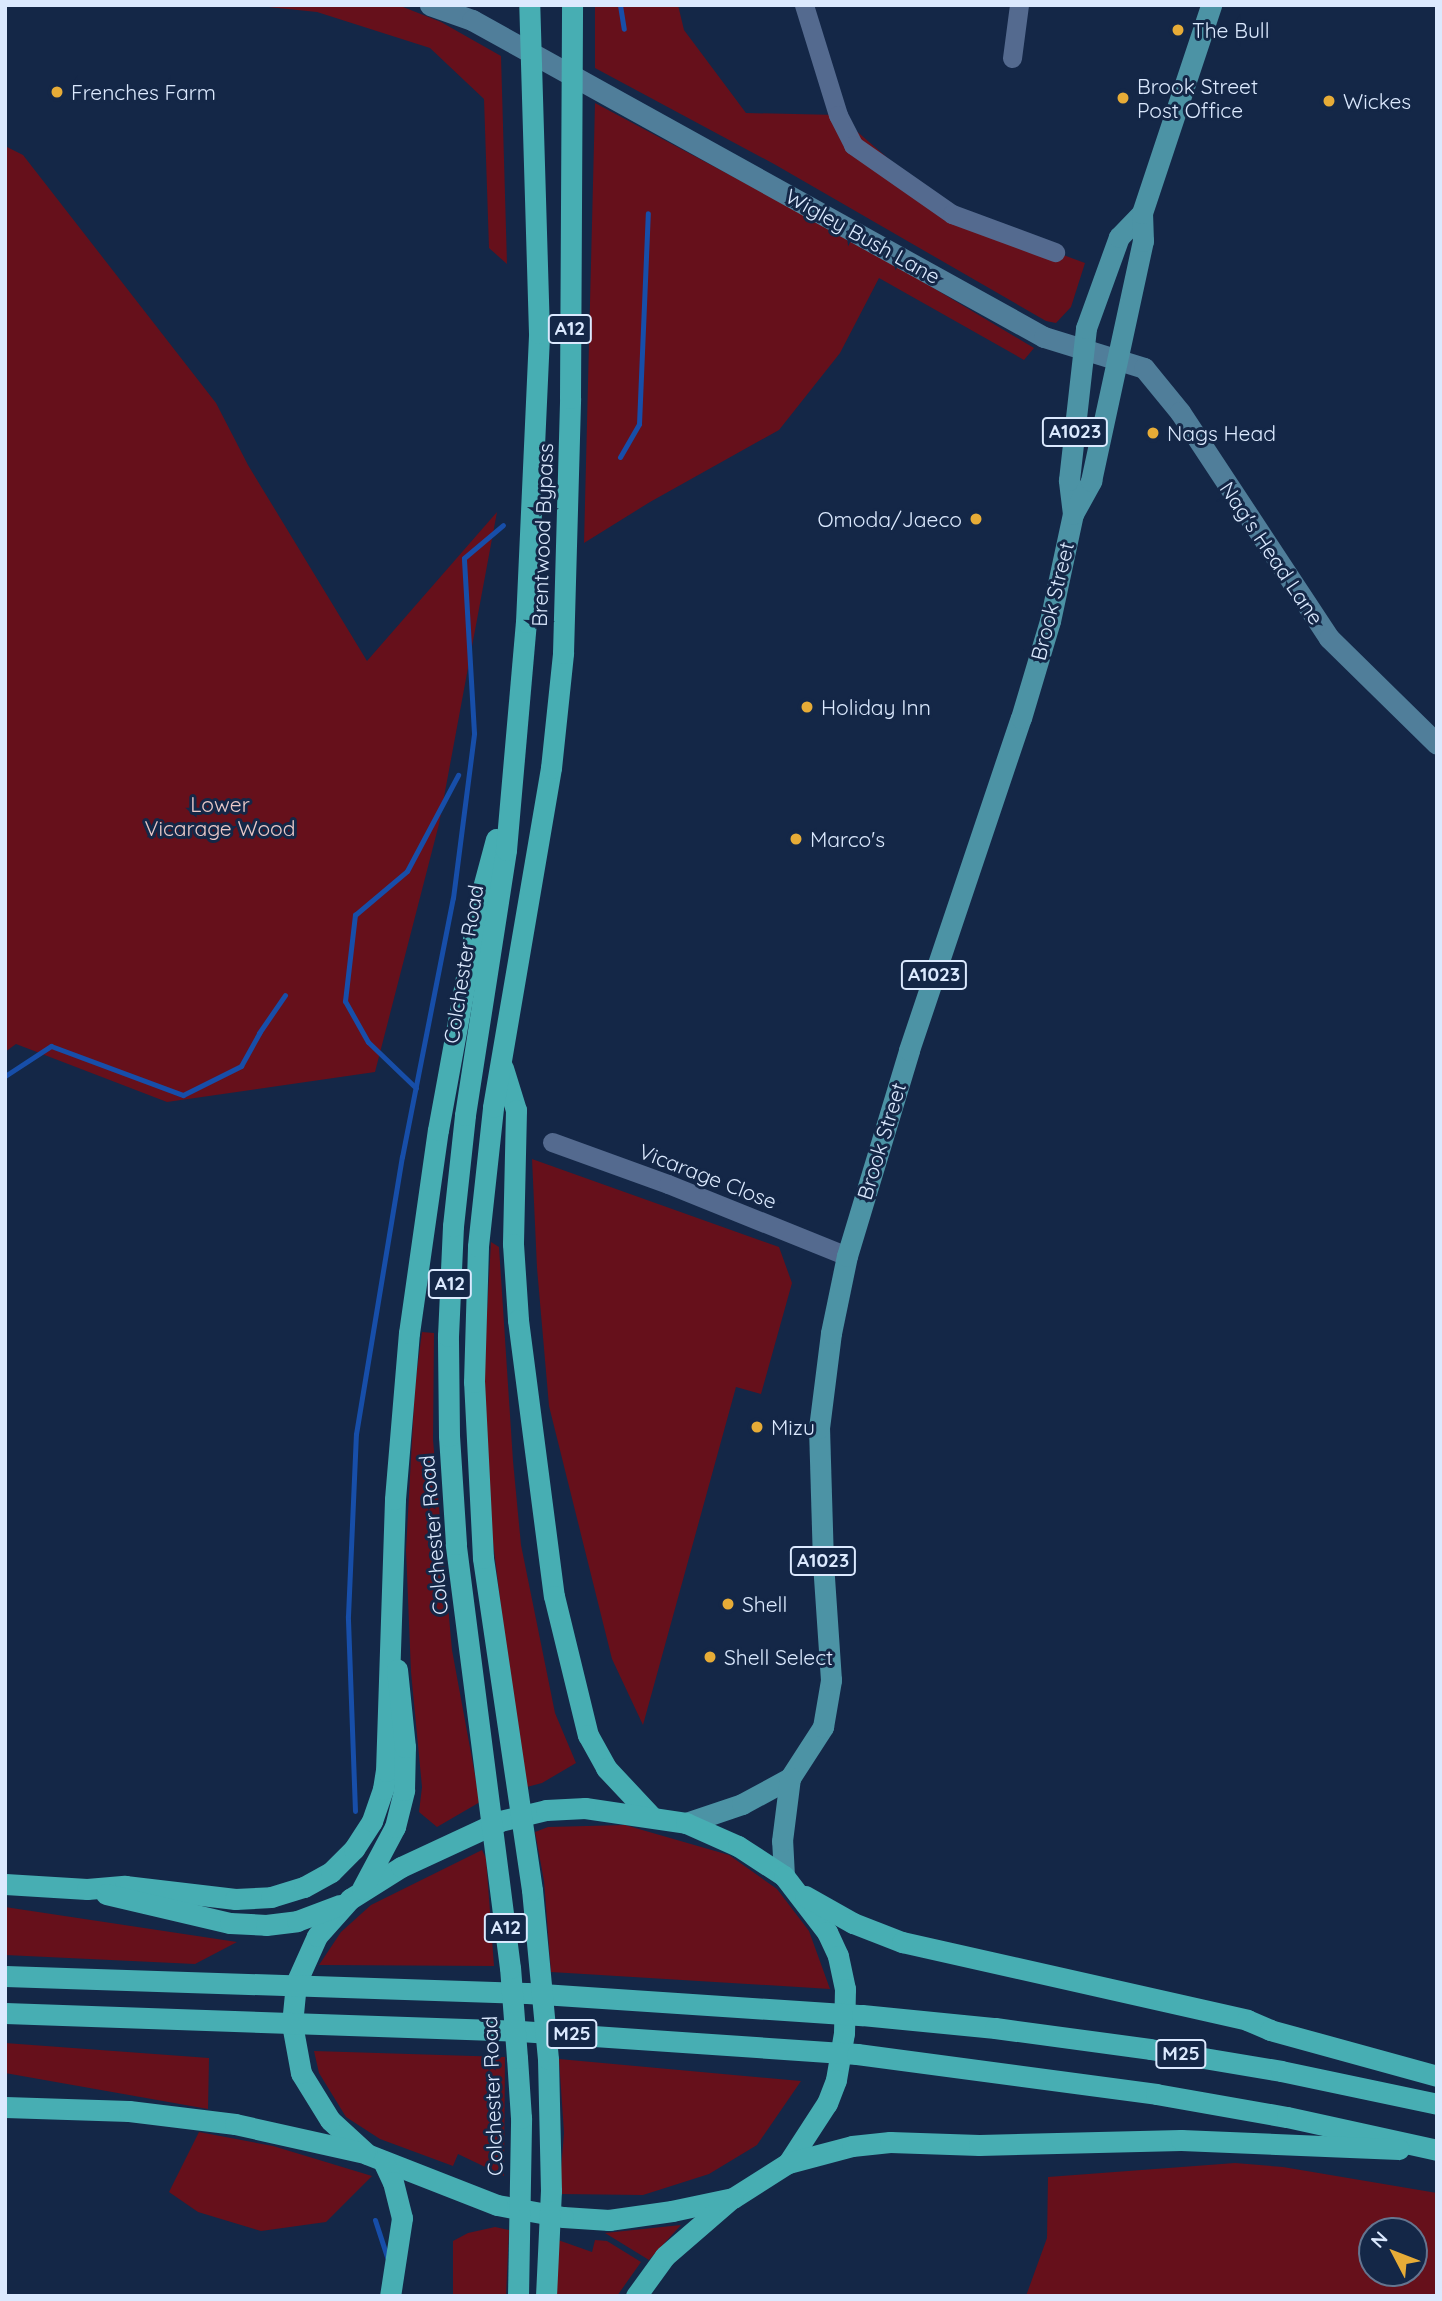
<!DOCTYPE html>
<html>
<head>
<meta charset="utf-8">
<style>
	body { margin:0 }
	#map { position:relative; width:1442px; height:2301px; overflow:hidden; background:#142747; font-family:Quicksand,sans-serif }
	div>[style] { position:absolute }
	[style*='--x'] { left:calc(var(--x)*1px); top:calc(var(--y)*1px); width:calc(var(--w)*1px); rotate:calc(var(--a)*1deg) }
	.green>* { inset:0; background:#66101b }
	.stream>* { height:5px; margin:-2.5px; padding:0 2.5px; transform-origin:2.5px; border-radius:2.5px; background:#174ea9 }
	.street>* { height:19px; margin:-9.5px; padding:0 9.5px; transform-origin:9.5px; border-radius:9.5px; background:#546a8f }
	.secondary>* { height:21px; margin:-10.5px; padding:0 10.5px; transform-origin:10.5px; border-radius:10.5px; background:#507e9a }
	.primary>* { height:21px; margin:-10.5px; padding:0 10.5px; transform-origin:10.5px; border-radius:10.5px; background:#4c93a5 }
	.highway>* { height:21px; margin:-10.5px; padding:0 10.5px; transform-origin:10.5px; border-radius:10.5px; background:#47aeb3 }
	.dots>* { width:19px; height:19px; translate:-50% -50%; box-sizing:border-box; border:4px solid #142747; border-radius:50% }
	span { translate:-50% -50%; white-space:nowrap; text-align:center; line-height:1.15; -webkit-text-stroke:6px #142747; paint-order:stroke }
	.shield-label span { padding:2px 5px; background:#142747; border:2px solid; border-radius:5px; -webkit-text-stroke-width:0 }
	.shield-label { font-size:19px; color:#dbe9fe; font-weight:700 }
	.poi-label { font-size:21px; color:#dbe9fe }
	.left { translate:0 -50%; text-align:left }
	.right { translate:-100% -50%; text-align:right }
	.street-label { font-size:21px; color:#dbe9fe }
	.park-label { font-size:21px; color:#eac9c8 }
	.frame { position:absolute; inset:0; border:7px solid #dbe9fe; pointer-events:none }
	.north { position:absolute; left:1358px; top:2217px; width:70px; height:70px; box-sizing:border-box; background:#142747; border:2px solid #647590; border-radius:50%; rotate:312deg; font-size:19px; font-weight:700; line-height:28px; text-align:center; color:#dbe9fe }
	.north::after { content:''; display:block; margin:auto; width:24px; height:32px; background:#e7ac37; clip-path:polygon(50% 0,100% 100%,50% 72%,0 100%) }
</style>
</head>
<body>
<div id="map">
	<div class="green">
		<div style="clip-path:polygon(248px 5px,398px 5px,441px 22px,501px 56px,507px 264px,489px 248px,484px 99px,430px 48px,317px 12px)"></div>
		<div style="clip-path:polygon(595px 5px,678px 5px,684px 30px,746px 113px,838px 115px,952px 214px,1085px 263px,1071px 307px,1056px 323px,1046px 321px,774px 164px,595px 68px)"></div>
		<div style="clip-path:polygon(595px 103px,863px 246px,1034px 348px,1024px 360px,879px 278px,840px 353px,779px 430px,650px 502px,584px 543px)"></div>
		<div style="clip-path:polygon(5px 146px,23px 155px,216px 403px,248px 465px,367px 661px,497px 512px,439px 824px,375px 1072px,167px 1102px,16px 1044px,5px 1052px)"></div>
		<div style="clip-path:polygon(532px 1159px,779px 1247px,792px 1283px,761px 1394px,736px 1387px,643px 1725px,612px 1659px,549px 1406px,537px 1268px)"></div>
		<div style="clip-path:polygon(491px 1242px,499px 1247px,513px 1461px,521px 1545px,555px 1713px,576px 1763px,542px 1783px,523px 1788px,487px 1493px,483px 1384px)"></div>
		<div style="clip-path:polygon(422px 1332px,434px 1333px,433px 1440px,452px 1650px,480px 1802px,437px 1827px,419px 1812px,422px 1787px,411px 1672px,406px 1550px,415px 1385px)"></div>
		<div style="clip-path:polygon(625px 1825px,729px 1855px,777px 1889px,809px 1931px,830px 1989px,551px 1972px,544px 1881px,535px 1832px,548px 1827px)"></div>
		<div style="clip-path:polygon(482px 1850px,486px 1858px,494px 1966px,319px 1965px,341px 1932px,371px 1905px)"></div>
		<div style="clip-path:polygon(5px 1907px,237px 1942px,195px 1964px,5px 1955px)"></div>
		<div style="clip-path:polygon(5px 2043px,209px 2058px,208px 2109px,5px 2073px)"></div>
		<div style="clip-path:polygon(314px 2051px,505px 2057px,504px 2176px,458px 2154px,453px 2166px,380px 2139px,346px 2117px,319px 2073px)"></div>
		<div style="clip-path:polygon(559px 2059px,801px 2081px,757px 2145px,709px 2174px,643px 2195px,559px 2194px,564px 2133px)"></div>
		<div style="clip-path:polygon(199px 2132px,273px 2146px,372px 2176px,326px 2222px,261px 2231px,198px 2212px,169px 2192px)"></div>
		<div style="clip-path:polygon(evenodd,1235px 2163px,1283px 2167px,1437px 2193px,1437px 2296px,1026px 2296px,1047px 2238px,1048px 2177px,1235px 2163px,1372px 2231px,1414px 2231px,1414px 2273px,1372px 2273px,1372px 2231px)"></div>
		<div style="clip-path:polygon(681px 2225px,649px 2260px,605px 2233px)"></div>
		<div style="clip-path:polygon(495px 2227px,509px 2230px,506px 2296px,453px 2296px,453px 2241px,468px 2233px)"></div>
		<div style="clip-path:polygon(558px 2240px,592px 2252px,595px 2240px,607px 2241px,641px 2262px,617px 2296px,556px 2296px)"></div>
	</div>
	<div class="stream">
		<div style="--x:620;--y:5;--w:24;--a:81"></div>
		<div style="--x:620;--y:457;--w:38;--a:-60"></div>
		<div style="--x:639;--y:424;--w:211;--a:-87.6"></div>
		<div style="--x:5;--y:1076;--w:55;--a:-33.1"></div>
		<div style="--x:51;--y:1046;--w:141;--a:20.4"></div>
		<div style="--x:183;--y:1095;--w:65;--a:-26.6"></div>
		<div style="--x:241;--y:1066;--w:38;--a:-61"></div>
		<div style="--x:259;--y:1033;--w:46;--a:-55.6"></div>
		<div style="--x:416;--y:1088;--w:66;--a:-136.2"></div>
		<div style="--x:368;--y:1042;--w:47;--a:-119.3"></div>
		<div style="--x:345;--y:1001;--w:87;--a:-83.4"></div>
		<div style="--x:355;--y:915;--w:68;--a:-40.2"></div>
		<div style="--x:407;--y:871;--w:109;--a:-62"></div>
		<div style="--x:355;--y:1811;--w:195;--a:-92.1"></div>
		<div style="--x:348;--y:1616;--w:182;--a:-87.5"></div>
		<div style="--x:356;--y:1434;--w:281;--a:-80.6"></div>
		<div style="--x:402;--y:1157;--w:264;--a:-78.9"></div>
		<div style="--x:453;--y:898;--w:166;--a:-82.7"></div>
		<div style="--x:474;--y:733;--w:175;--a:-93.3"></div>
		<div style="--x:464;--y:558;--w:51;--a:-40.2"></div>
		<div style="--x:375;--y:2220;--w:39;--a:72"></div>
	</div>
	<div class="street">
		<div style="--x:804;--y:5;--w:115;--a:72.8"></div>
		<div style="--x:838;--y:115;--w:34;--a:63"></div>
		<div style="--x:853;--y:145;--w:121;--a:34.9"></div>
		<div style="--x:952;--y:214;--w:110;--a:20.3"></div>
		<div style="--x:1012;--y:58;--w:53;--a:-82.5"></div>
		<div style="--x:552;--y:1142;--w:123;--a:19.9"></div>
		<div style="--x:668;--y:1184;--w:193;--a:21.9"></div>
	</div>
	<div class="secondary">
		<div style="--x:430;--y:5;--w:45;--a:19.7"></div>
		<div style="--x:472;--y:20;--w:654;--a:29"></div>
		<div style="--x:1044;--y:337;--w:105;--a:17.2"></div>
		<div style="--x:1144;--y:368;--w:57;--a:50.7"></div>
		<div style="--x:1180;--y:412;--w:271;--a:56.6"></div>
		<div style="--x:1329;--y:638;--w:151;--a:44.5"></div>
	</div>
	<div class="primary">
		<div style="--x:1073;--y:514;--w:34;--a:-97"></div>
		<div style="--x:1069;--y:480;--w:153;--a:-83.6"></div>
		<div style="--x:1086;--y:328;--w:97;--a:-70.1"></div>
		<div style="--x:1119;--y:237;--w:33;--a:-46"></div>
		<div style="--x:686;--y:1823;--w:59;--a:-18.7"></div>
		<div style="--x:742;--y:1804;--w:55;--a:-28.4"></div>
		<div style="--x:790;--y:1778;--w:61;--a:-57.1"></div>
		<div style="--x:823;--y:1727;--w:48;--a:-80.3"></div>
		<div style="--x:831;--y:1680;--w:118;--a:-93.9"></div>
		<div style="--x:823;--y:1562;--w:134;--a:-91.7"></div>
		<div style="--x:819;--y:1428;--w:96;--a:-82.8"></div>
		<div style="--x:831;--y:1333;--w:79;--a:-78.3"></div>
		<div style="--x:847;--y:1256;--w:215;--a:-73.2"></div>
		<div style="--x:909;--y:1050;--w:350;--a:-71.4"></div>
		<div style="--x:1021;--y:718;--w:101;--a:-73.4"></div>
		<div style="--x:1050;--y:621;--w:109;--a:-77.9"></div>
		<div style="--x:1073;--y:514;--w:38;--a:-61"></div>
		<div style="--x:1091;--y:481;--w:246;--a:-77.8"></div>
		<div style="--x:1143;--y:241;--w:28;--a:-92"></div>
		<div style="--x:1142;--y:213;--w:219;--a:-71.6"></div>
		<div style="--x:784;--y:1876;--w:35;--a:-93"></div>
		<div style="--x:782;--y:1841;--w:64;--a:-82.8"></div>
	</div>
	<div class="highway">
		<div style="--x:503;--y:1068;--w:44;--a:72.8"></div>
		<div style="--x:516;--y:1110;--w:134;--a:91.3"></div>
		<div style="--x:513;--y:1244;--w:76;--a:86.2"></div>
		<div style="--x:518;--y:1320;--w:278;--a:82.6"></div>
		<div style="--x:554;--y:1596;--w:143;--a:76.3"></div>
		<div style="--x:588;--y:1735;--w:38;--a:61"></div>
		<div style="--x:606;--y:1768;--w:66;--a:46.8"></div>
		<div style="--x:585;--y:1808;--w:102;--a:8.4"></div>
		<div style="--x:686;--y:1823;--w:57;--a:23.9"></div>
		<div style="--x:738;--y:1846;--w:55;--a:33.1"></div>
		<div style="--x:784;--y:1876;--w:71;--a:52.5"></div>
		<div style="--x:827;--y:1932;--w:26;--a:65"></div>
		<div style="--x:838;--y:1956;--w:34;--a:78"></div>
		<div style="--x:845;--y:1989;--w:44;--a:91.3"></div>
		<div style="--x:844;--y:2033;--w:48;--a:99.7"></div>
		<div style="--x:836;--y:2080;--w:25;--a:111"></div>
		<div style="--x:827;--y:2103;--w:72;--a:123"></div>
		<div style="--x:788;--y:2163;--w:65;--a:147.5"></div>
		<div style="--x:733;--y:2198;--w:62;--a:168"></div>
		<div style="--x:672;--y:2211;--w:64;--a:171.9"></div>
		<div style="--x:609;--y:2220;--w:46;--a:-176.3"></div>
		<div style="--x:563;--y:2217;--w:67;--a:-169.7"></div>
		<div style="--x:497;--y:2205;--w:140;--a:-158.6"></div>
		<div style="--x:367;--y:2154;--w:50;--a:-137.4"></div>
		<div style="--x:330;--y:2120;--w:55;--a:-121.7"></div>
		<div style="--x:301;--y:2073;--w:50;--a:-100.4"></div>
		<div style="--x:292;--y:2024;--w:41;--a:-84.4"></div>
		<div style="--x:296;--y:1983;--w:51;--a:-65.9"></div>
		<div style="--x:317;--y:1936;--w:50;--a:-48.3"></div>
		<div style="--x:350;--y:1899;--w:60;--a:-32.1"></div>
		<div style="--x:401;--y:1867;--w:109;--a:-24.9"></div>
		<div style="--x:500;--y:1821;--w:47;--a:-13.4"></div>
		<div style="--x:546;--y:1810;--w:39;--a:-3"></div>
		<div style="--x:5;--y:1884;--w:82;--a:3.5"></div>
		<div style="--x:87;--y:1889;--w:38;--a:-5"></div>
		<div style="--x:125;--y:1886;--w:111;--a:6.7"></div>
		<div style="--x:235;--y:1899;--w:36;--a:-3"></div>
		<div style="--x:271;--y:1897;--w:34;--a:-17"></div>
		<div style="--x:304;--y:1887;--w:31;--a:-29"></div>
		<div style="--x:331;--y:1872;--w:33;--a:-45"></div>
		<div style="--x:354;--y:1849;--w:33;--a:-57"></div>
		<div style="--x:372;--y:1821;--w:34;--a:-71"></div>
		<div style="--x:383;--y:1789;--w:18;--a:-81"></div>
		<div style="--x:386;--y:1771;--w:272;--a:-88.1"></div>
		<div style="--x:395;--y:1499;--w:167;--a:-85.2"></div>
		<div style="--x:409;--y:1333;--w:205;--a:-81.9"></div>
		<div style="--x:438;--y:1130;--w:239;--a:-79.6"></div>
		<div style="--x:481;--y:895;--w:58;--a:-75"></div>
		<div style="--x:362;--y:1889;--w:70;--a:-62"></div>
		<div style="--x:395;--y:1827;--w:38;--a:-76"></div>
		<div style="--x:404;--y:1790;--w:43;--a:-88.7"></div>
		<div style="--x:405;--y:1747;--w:78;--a:-95.9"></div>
		<div style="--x:106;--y:1894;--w:127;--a:13.2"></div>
		<div style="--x:230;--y:1923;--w:36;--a:3"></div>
		<div style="--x:266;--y:1925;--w:31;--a:-7"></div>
		<div style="--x:297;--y:1921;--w:46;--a:-20.4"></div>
		<div style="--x:805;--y:1896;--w:55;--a:29.4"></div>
		<div style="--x:853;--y:1923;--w:53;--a:21.2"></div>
		<div style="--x:902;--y:1942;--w:354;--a:12.7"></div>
		<div style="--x:1247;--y:2020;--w:25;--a:23"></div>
		<div style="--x:1270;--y:2030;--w:173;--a:15.4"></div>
		<div style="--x:5;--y:1976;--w:522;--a:1.87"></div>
		<div style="--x:527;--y:1993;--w:336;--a:3.8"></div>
		<div style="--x:862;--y:2015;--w:134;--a:5.6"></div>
		<div style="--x:995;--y:2028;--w:156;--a:7.7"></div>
		<div style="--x:1150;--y:2049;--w:133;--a:9.5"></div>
		<div style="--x:1281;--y:2071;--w:159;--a:11.9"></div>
		<div style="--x:5;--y:2013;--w:515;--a:2"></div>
		<div style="--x:520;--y:2031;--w:338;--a:3.9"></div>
		<div style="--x:857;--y:2054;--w:302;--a:7.6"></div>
		<div style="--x:1156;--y:2094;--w:133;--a:10"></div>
		<div style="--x:1287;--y:2117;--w:154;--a:12.4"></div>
		<div style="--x:5;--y:2107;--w:124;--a:1.8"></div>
		<div style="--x:129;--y:2111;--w:107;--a:7"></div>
		<div style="--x:235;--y:2124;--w:133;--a:12.6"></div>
		<div style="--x:383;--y:2161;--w:23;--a:65"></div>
		<div style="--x:393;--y:2182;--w:37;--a:76"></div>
		<div style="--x:402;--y:2218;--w:79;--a:98.7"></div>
		<div style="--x:788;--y:2163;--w:66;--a:-14.9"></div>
		<div style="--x:852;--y:2146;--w:38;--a:-6"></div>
		<div style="--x:890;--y:2142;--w:89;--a:1.9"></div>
		<div style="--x:979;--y:2145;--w:202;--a:-1.4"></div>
		<div style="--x:1181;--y:2140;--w:218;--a:2.4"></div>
		<div style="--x:518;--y:2296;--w:178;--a:-89"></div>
		<div style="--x:521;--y:2118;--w:60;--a:-93.8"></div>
		<div style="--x:517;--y:2058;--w:90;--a:-94.4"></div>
		<div style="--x:510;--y:1968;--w:427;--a:-97.3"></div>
		<div style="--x:456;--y:1544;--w:108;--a:-93.7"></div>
		<div style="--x:449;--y:1436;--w:100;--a:-90.6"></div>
		<div style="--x:448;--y:1336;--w:110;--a:-87.4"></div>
		<div style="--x:453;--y:1226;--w:112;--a:-83.8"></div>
		<div style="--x:465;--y:1115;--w:268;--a:-81.2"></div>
		<div style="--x:506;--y:850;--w:229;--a:-85"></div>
		<div style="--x:526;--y:622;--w:289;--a:-87.4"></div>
		<div style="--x:539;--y:333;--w:328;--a:-91.7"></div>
		<div style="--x:546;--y:2296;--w:105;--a:-87.3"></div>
		<div style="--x:551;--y:2191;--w:132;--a:-91.3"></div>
		<div style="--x:548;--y:2059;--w:170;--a:-95.4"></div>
		<div style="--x:532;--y:1890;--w:336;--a:-98.4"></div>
		<div style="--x:483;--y:1558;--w:176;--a:-92.9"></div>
		<div style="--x:474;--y:1382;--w:136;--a:-88.3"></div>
		<div style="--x:478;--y:1246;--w:140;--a:-83.8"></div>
		<div style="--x:493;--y:1107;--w:344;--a:-80.3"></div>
		<div style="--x:551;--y:768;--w:116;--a:-84"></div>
		<div style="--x:563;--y:653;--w:255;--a:-88.4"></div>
		<div style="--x:570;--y:398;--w:393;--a:-89.7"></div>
		<div style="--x:636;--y:2296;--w:49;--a:-54.1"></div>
		<div style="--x:665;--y:2256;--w:87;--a:-40.8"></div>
	</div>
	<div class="dots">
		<div style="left:1178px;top:30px;background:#e7ac37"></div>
		<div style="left:57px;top:92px;background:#e7ac37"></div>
		<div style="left:1123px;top:98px;background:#e7ac37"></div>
		<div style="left:1329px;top:101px;background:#e7ac37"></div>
		<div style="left:1153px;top:433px;background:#e7ac37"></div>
		<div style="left:976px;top:519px;background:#e7ac37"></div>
		<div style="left:807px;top:707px;background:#e7ac37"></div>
		<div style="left:796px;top:839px;background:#e7ac37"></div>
		<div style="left:757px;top:1427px;background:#e7ac37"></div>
		<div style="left:728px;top:1604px;background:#e7ac37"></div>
		<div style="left:710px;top:1657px;background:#e7ac37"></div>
	</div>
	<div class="shield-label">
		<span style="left:570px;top:329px">A12</span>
		<span style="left:1075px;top:432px">A1023</span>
		<span style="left:934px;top:975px">A1023</span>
		<span style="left:450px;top:1284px">A12</span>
		<span style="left:823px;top:1561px">A1023</span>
		<span style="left:506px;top:1928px">A12</span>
		<span style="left:572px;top:2034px">M25</span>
		<span style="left:1181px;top:2054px">M25</span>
	</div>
	<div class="poi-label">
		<span class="left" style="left:1192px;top:30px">The Bull</span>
		<span class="left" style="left:1137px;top:98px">Brook Street<br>Post Office</span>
		<span class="left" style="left:71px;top:92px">Frenches Farm</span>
		<span class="left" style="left:1343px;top:101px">Wickes</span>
		<span class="left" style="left:1167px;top:433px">Nags Head</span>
		<span class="right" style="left:962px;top:519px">Omoda/Jaeco</span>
		<span class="left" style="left:821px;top:707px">Holiday Inn</span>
		<span class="left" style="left:810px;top:839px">Marco's</span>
		<span class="left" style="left:771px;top:1427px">Mizu</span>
		<span class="left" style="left:742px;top:1604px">Shell</span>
		<span class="left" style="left:724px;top:1657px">Shell Select</span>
	</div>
	<div class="street-label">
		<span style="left:863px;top:236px;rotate:29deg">Wigley Bush Lane</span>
		<span style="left:542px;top:535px;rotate:-88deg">Brentwood Bypass</span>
		<span style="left:1272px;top:553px;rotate:56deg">Nag's Head Lane</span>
		<span style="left:1052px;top:601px;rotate:-76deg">Brook Street</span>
		<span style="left:463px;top:964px;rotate:-81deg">Colchester Road</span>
		<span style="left:881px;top:1141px;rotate:-73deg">Brook Street</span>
		<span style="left:708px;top:1176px;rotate:21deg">Vicarage Close</span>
		<span style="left:433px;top:1535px;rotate:-95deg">Colchester Road</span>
		<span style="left:492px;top:2096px;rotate:-92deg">Colchester Road</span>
	</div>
	<div class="park-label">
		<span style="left:220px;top:816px">Lower<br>Vicarage Wood</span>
	</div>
	<div class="frame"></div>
	<div class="north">N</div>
</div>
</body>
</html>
